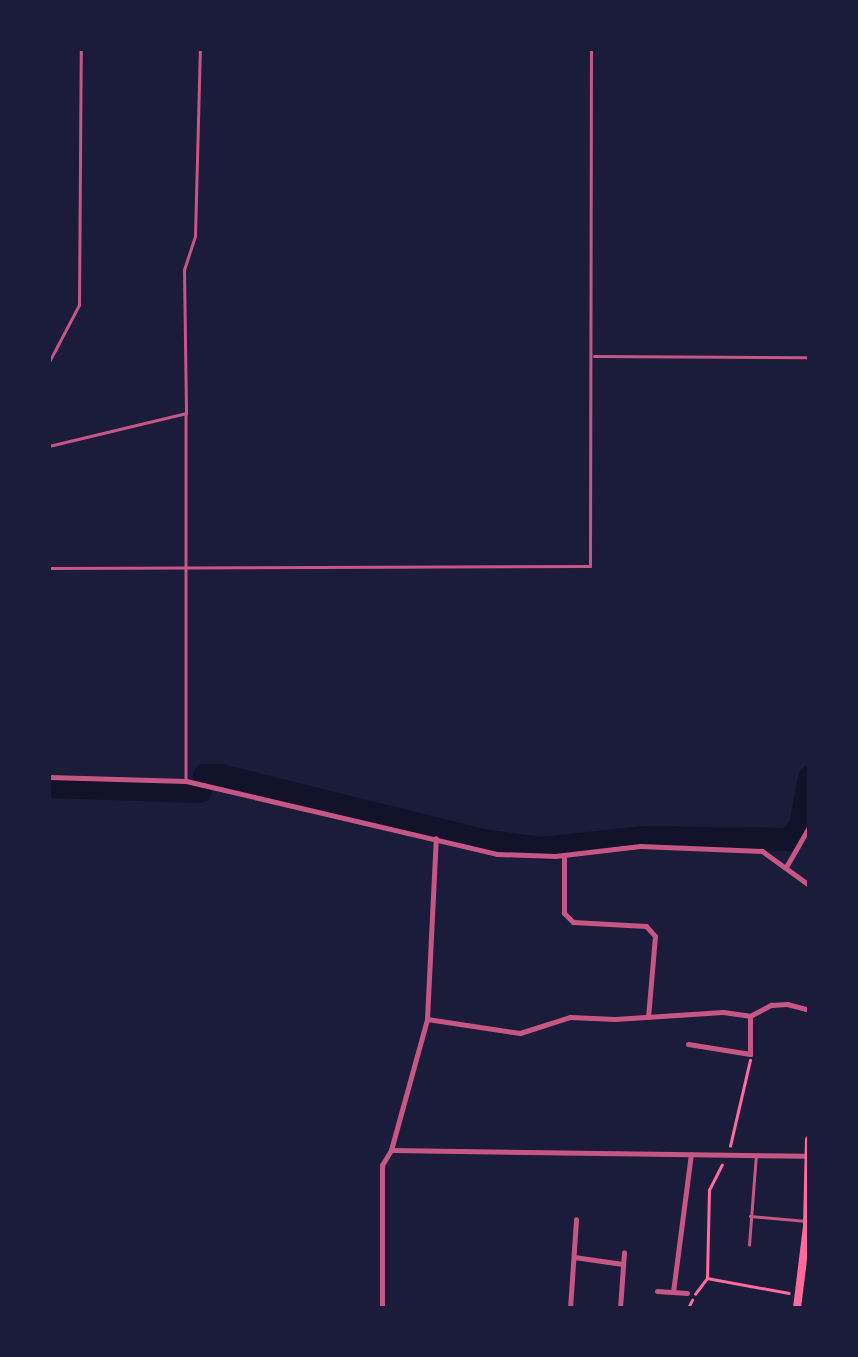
<!DOCTYPE html>
<html>
<head>
<meta charset="utf-8">
<style>
	body { margin:0 }
	#map { position:relative; width:858px; height:1357px; overflow:hidden; background:#1b1b3a; font-family:"Noto Sans",sans-serif }
	div>[style] { position:absolute }
	[style*='--x'] { left:calc(var(--x)*1px); top:calc(var(--y)*1px); width:calc(var(--w)*1px); rotate:calc(var(--a)*1deg) }
	.river>* { height:23px; margin:-11.5px; padding:0 11.5px; transform-origin:11.5px; border-radius:11.5px; background:#12122b }
	.path>* { height:2.5px; margin:-1.25px; padding:0 1.25px; transform-origin:1.25px; border-radius:1.25px; background:#ff6b9d }
	.service>* { height:2.5px; margin:-1.25px; padding:0 1.25px; transform-origin:1.25px; border-radius:1.25px; background:#c65784 }
	.minor>* { height:5px; margin:-2.5px; padding:0 2.5px; transform-origin:2.5px; border-radius:2.5px; background:#c65784 }
	.secondary>* { height:8px; margin:-4px; padding:0 4px; transform-origin:4px; border-radius:4px; background:#ff6b9d }
	span { translate:-50% -50%; white-space:nowrap; text-align:center; line-height:1.15; -webkit-text-stroke:5px #1b1b3a; paint-order:stroke }
	.frame { position:absolute; inset:0; border:51px solid #1b1b3a; pointer-events:none }
</style>
</head>
<body>
<div id="map">
	<div class="river">
		<div style="--x:204;--y:775;--w:15;--a:0"></div>
		<div style="--x:219;--y:775;--w:276;--a:13.8"></div>
		<div style="--x:487;--y:841;--w:55;--a:7.3"></div>
		<div style="--x:542;--y:848;--w:102;--a:-6.2"></div>
		<div style="--x:643;--y:837;--w:146;--a:0.8"></div>
		<div style="--x:789;--y:839;--w:18;--a:-52"></div>
		<div style="--x:800;--y:825;--w:49;--a:-79.4"></div>
		<div style="--x:49;--y:786;--w:151;--a:1.9"></div>
	</div>
	<div class="path">
		<div style="--x:730;--y:1146;--w:88;--a:-76.9"></div>
		<div style="--x:707;--y:1278;--w:83;--a:10.4"></div>
		<div style="--x:695;--y:1294;--w:20;--a:-53"></div>
		<div style="--x:707;--y:1278;--w:88;--a:-88.7"></div>
		<div style="--x:709;--y:1190;--w:28;--a:-63"></div>
		<div style="--x:688;--y:1308;--w:9;--a:-63"></div>
	</div>
	<div class="service">
		<div style="--x:594;--y:356;--w:215;--a:0.3"></div>
		<div style="--x:49;--y:362;--w:64;--a:-62.2"></div>
		<div style="--x:79;--y:305;--w:256;--a:-89.6"></div>
		<div style="--x:186;--y:413;--w:143;--a:-90.8"></div>
		<div style="--x:184;--y:270;--w:36;--a:-72"></div>
		<div style="--x:195;--y:236;--w:187;--a:-88.5"></div>
		<div style="--x:49;--y:446;--w:141;--a:-13.5"></div>
		<div style="--x:186;--y:413;--w:366;--a:90"></div>
		<div style="--x:49;--y:568;--w:541;--a:-0.21"></div>
		<div style="--x:590;--y:566;--w:517;--a:-89.89"></div>
		<div style="--x:750;--y:1216;--w:56;--a:5.1"></div>
		<div style="--x:749;--y:1245;--w:90;--a:-85.6"></div>
	</div>
	<div class="minor">
		<div style="--x:49;--y:777;--w:137;--a:1.7"></div>
		<div style="--x:186;--y:781;--w:319;--a:13.2"></div>
		<div style="--x:497;--y:854;--w:58;--a:2"></div>
		<div style="--x:555;--y:856;--w:86;--a:-6.7"></div>
		<div style="--x:640;--y:846;--w:122;--a:2.3"></div>
		<div style="--x:762;--y:851;--w:58;--a:35.9"></div>
		<div style="--x:564;--y:855;--w:58;--a:90"></div>
		<div style="--x:564;--y:913;--w:13;--a:45"></div>
		<div style="--x:573;--y:922;--w:73;--a:3.1"></div>
		<div style="--x:646;--y:926;--w:13;--a:48"></div>
		<div style="--x:655;--y:936;--w:81;--a:94.9"></div>
		<div style="--x:786;--y:867;--w:46;--a:-60.1"></div>
		<div style="--x:427;--y:1019;--w:94;--a:8.6"></div>
		<div style="--x:520;--y:1033;--w:52;--a:-17.7"></div>
		<div style="--x:570;--y:1017;--w:45;--a:2.5"></div>
		<div style="--x:615;--y:1019;--w:108;--a:-3.7"></div>
		<div style="--x:723;--y:1012;--w:27;--a:8"></div>
		<div style="--x:750;--y:1016;--w:24;--a:-28"></div>
		<div style="--x:771;--y:1005;--w:16;--a:-4"></div>
		<div style="--x:787;--y:1004;--w:23;--a:15"></div>
		<div style="--x:688;--y:1044;--w:63;--a:9.2"></div>
		<div style="--x:750;--y:1054;--w:38;--a:-90"></div>
		<div style="--x:391;--y:1150;--w:417;--a:0.8"></div>
		<div style="--x:574;--y:1257;--w:49;--a:8.1"></div>
		<div style="--x:657;--y:1291;--w:30;--a:4"></div>
		<div style="--x:673;--y:1292;--w:139;--a:-82.6"></div>
		<div style="--x:382;--y:1308;--w:143;--a:-90"></div>
		<div style="--x:382;--y:1165;--w:17;--a:-59"></div>
		<div style="--x:391;--y:1150;--w:136;--a:-74.6"></div>
		<div style="--x:427;--y:1019;--w:181;--a:-87.2"></div>
		<div style="--x:570;--y:1308;--w:89;--a:-86.1"></div>
		<div style="--x:620;--y:1308;--w:56;--a:-85.9"></div>
	</div>
	<div class="secondary">
		<div style="--x:797;--y:1308;--w:82;--a:-83"></div>
		<div style="--x:807;--y:1227;--w:87;--a:-88.7"></div>
	</div>
	<div class="frame"></div>
</div>
</body>
</html>
